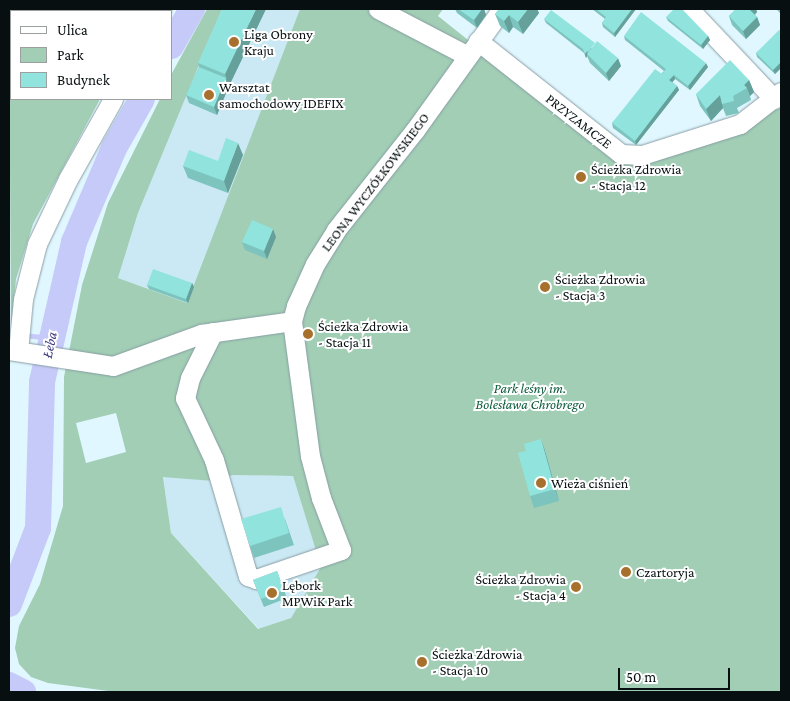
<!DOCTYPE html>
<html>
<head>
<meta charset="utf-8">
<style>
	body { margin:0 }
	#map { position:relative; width:790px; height:701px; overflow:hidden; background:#e1f7ff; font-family:"Crimson Pro",serif }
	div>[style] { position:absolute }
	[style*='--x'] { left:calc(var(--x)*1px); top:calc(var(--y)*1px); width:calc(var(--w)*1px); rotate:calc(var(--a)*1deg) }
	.built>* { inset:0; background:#cbe9f4 }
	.green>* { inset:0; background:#a1ceb4 }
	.stream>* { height:4.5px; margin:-2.25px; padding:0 2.25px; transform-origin:2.25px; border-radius:2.25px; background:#c6caf9 }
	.river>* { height:26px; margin:-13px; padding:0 13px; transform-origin:13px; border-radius:13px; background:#c6caf9 }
	.roads { filter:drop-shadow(0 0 1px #889da4) drop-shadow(0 0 1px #889da4) }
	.minor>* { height:19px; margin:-9.5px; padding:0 9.5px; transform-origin:9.5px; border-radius:9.5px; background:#fff }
	.wall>* { inset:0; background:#7dc4bf }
	.shaded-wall>* { inset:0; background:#66a09b }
	.building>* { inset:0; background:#91e4de }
	.dots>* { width:14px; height:14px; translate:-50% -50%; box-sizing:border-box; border:2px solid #fff; border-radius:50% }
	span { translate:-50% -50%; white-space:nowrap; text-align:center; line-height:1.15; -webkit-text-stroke:4px #fff; paint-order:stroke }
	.poi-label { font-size:14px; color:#070f11 }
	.left { translate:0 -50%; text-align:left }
	.right { translate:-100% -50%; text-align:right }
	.street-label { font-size:14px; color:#070f11 }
	.park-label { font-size:14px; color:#0d5b3b; font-style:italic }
	.water-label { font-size:15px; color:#3c3a7e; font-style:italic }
	.frame { position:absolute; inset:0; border:10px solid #070f11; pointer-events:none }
	.legend { position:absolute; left:10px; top:10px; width:162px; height:90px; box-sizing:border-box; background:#fff; border:1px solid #9c9fa0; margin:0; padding:6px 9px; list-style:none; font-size:15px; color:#070f11 }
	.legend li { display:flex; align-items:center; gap:10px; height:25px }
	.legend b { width:25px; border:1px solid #9c9fa0 }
	.scale { position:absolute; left:618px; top:668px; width:112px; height:22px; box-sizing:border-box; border:2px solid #070f11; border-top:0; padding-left:6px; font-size:15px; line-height:18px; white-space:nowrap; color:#070f11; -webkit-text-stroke:4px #fff; paint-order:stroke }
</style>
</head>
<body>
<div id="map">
	<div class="built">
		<div style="clip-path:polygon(221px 9px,300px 9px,188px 303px,118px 278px,138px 213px)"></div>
		<div style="clip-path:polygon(233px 475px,293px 476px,321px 567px,291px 618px,259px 629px,171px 533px,163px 476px,213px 481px)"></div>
	</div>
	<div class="green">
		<div style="clip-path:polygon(9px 9px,148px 9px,11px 11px,11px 99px,100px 99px,33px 224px,16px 279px,11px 327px)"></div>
		<div style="clip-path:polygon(evenodd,207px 9px,222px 9px,138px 213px,118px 278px,187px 303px,300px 9px,443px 9px,438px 16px,622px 163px,740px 128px,763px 119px,781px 103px,781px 692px,116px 692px,48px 683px,31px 677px,19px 664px,15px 648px,19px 626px,40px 584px,63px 506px,64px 377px,82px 285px,108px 203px,160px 99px,171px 99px,171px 75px,207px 9px,116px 413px,126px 452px,86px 463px,76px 423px,116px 413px,207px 9px,233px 475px,293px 476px,321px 567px,291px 618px,258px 629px,171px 533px,163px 477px,213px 481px,233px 475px)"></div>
	</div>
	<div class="stream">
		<div style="--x:23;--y:335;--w:29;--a:6"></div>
	</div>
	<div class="river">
		<div style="--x:171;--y:46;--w:43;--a:-60.4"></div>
		<div style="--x:9;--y:604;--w:81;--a:-69.1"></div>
		<div style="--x:38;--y:528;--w:146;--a:-88.4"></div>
		<div style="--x:42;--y:382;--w:144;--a:-77.1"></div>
		<div style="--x:74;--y:242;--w:102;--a:-66.9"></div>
		<div style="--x:114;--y:148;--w:56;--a:-60.3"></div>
		<div style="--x:9;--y:685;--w:16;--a:27"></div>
	</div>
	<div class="roads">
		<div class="minor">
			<div style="--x:378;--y:9;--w:99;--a:27.6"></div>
			<div style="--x:689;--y:9;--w:124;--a:46.6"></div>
			<div style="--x:160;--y:11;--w:2;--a:-63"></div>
			<div style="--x:478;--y:41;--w:182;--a:38.3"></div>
			<div style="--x:621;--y:154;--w:21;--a:3"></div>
			<div style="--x:642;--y:155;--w:103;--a:-17.6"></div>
			<div style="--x:740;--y:124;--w:52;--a:-38"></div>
			<div style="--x:213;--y:332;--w:51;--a:116.6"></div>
			<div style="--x:190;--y:378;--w:21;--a:104"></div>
			<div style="--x:185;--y:398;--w:68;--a:64.9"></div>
			<div style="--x:214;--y:460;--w:121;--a:73.7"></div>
			<div style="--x:248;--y:576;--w:9;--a:21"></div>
			<div style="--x:256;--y:579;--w:90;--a:-18.8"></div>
			<div style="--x:341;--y:550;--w:56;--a:-111"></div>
			<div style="--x:321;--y:498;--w:43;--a:-104.7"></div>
			<div style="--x:310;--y:456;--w:136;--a:-97.6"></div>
			<div style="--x:292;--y:321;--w:16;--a:-75"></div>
			<div style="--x:296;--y:306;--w:46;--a:-65.7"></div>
			<div style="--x:315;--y:264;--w:40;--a:-58"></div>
			<div style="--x:336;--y:230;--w:127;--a:-51.7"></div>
			<div style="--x:415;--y:130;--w:149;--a:-54.3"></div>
			<div style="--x:9;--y:350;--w:105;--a:8.7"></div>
			<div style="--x:113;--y:366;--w:94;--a:-20"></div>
			<div style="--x:201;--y:334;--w:92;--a:-8.1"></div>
			<div style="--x:18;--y:351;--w:52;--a:-84.5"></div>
			<div style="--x:23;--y:299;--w:57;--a:-75.7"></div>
			<div style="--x:37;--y:244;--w:72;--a:-64.5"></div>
			<div style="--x:68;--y:179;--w:92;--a:-60.6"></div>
		</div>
	</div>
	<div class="wall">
		<div style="clip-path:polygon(266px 9px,229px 86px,217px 115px,189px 103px,186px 95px,199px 67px,198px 63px)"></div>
		<div style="clip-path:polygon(455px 9px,484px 9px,486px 15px,477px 28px,457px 13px)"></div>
		<div style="clip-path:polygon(499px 9px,537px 9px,539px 13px,523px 34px,513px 27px,509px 33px,500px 26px,495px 14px)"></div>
		<div style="clip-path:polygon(592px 9px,636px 9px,615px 37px,603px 27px,602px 23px,605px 19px)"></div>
		<div style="clip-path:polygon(736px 9px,756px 9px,757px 12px,755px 15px,757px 17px,760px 25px,746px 39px,732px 25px,729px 16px)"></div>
		<div style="clip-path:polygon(776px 9px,781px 9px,781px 14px)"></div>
		<div style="clip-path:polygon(666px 17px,708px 36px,710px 40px,703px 49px,668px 21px)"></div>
		<div style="clip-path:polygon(544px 19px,621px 66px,609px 81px,590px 63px,587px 56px,586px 58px,584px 53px,546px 23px)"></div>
		<div style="clip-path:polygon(781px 32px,781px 68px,775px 74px,757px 57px,756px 53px)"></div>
		<div style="clip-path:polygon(624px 36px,708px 67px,690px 90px,675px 79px,672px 82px,677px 86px,679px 90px,636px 145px,613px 128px,612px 123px,664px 71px,625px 40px)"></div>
		<div style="clip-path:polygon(749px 80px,754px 92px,750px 96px,751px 100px,737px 108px,739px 113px,726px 116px,723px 108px,711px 121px,700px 106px,696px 94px)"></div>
		<div style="clip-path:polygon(243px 155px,228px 193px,188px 178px,183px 166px,218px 161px)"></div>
		<div style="clip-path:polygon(276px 237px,267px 259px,245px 250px,242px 242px)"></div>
		<div style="clip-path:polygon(192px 283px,194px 287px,188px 303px,149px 289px,147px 285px)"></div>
		<div style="clip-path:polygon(541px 439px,545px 451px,559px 501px,534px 508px,530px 496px,526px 451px)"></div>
		<div style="clip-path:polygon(285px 519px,294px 545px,254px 558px,250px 546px)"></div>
		<div style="clip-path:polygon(277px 571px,287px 598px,264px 607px,253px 580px)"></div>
	</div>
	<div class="shaded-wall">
		<div style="clip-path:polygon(256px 9px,266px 9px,229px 86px,225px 74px)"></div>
		<div style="clip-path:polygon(482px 9px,484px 9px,486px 15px,477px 28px,474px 20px)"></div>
		<div style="clip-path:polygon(528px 9px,537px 9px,539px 13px,523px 34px,518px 22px)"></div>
		<div style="clip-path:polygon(632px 9px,636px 9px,615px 37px,614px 33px)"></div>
		<div style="clip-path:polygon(749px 9px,756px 9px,757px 12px,752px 17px)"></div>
		<div style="clip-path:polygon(509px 15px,513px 27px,509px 33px,504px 21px)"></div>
		<div style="clip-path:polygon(757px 17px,760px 25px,746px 39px,743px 31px)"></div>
		<div style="clip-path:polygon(708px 36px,710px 40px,703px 49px,701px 45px)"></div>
		<div style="clip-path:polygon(587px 51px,588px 55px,587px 54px,587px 56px,586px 58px,585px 54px)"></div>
		<div style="clip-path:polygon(618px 58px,621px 66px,609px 81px,606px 73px)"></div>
		<div style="clip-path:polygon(781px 62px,781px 68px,775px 74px,773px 70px)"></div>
		<div style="clip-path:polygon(706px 63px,708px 67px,690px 90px,688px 86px)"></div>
		<div style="clip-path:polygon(674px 75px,675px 79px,671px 84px,669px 80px)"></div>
		<div style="clip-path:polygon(226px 78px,229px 86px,217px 115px,214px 107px)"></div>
		<div style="clip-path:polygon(749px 80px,754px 92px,750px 96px,747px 88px,744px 85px)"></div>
		<div style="clip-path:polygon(677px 86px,679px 90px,636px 145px,635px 141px)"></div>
		<div style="clip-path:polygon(720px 95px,723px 108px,711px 121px,706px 109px)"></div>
		<div style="clip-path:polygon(238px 143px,243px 155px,228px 193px,224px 181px)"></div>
		<div style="clip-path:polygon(273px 229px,276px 237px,267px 259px,264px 251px)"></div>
		<div style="clip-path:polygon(192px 283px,194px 287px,188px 303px,186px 299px)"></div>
		<div style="clip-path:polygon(541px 439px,545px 451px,559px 501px,555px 489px)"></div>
	</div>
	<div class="building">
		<div style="clip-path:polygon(222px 9px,256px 9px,225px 74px,198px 63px)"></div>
		<div style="clip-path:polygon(458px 9px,482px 9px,474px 20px)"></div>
		<div style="clip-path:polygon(499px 9px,528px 9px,518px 22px,509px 15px,504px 21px,495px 14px)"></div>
		<div style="clip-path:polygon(596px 9px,632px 9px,614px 33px,602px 23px,606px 17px)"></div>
		<div style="clip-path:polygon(674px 9px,682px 9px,708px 36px,701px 45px,666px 17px)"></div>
		<div style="clip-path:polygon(736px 9px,749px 9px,757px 17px,743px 31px,729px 16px)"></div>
		<div style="clip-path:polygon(551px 10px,595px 43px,588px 52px,587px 51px,585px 54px,583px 49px,544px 19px)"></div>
		<div style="clip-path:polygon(641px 12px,706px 63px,688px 86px,674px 75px,669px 80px,677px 86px,635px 141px,612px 123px,655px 69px,662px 74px,666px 69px,624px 36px)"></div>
		<div style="clip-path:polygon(779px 30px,781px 32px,781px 62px,773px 70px,756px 53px)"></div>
		<div style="clip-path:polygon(597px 41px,618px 58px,606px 73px,587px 54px)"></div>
		<div style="clip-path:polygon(730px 60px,749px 80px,744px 85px,747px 88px,733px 96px,734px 101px,722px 104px,720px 95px,706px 109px,696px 94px)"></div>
		<div style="clip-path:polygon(199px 67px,226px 78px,214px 107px,186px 95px)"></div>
		<div style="clip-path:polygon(226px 138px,238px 143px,224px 181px,183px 166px,189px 150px,218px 161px)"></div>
		<div style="clip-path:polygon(252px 220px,273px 229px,264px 251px,242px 242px)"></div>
		<div style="clip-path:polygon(153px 269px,192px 283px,186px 299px,147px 285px)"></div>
		<div style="clip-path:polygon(541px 439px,555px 489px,530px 496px,518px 453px,526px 451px,524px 444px)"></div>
		<div style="clip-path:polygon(281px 507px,289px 533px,250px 546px,241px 519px)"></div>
		<div style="clip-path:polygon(277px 571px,284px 590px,261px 599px,253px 580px)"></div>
	</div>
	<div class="dots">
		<div style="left:234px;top:42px;background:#a7702c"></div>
		<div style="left:209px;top:95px;background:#a7702c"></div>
		<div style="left:581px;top:177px;background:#a7702c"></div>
		<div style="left:545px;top:287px;background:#a7702c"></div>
		<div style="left:308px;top:334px;background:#a7702c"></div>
		<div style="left:541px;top:483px;background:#a7702c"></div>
		<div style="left:626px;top:572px;background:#a7702c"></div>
		<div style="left:576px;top:587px;background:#a7702c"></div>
		<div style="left:272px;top:593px;background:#a7702c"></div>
		<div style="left:422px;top:662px;background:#a7702c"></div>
	</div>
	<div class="poi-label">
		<span class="left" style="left:244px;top:42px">Liga Obrony<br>Kraju</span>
		<span class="left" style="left:219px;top:95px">Warsztat<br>samochodowy IDEFIX</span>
		<span class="left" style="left:591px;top:177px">Ścieżka Zdrowia<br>- Stacja 12</span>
		<span class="left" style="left:555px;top:287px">Ścieżka Zdrowia<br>- Stacja 3</span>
		<span class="left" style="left:318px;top:334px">Ścieżka Zdrowia<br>- Stacja 11</span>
		<span class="left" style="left:551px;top:483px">Wieża ciśnień</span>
		<span class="left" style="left:636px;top:572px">Czartoryja</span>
		<span class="right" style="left:566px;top:587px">Ścieżka Zdrowia<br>- Stacja 4</span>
		<span class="left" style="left:282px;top:593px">Lębork<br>MPWiK Park</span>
		<span class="left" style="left:432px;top:662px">Ścieżka Zdrowia<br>- Stacja 10</span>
	</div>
	<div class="street-label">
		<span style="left:579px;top:121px;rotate:38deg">PRZYZAMCZE</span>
		<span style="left:375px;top:182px;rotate:-53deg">LEONA WYCZÓŁKOWSKIEGO</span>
	</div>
	<div class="park-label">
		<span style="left:530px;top:396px">Park leśny im.<br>Bolesława Chrobrego</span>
	</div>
	<div class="water-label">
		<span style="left:50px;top:345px;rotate:-78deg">Łeba</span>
	</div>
	<div class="frame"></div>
	<ul class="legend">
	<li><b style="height:6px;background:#fff"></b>Ulica</li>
	<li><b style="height:14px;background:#a1ceb4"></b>Park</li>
	<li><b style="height:14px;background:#91e4de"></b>Budynek</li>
	</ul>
	<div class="scale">50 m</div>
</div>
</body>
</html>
